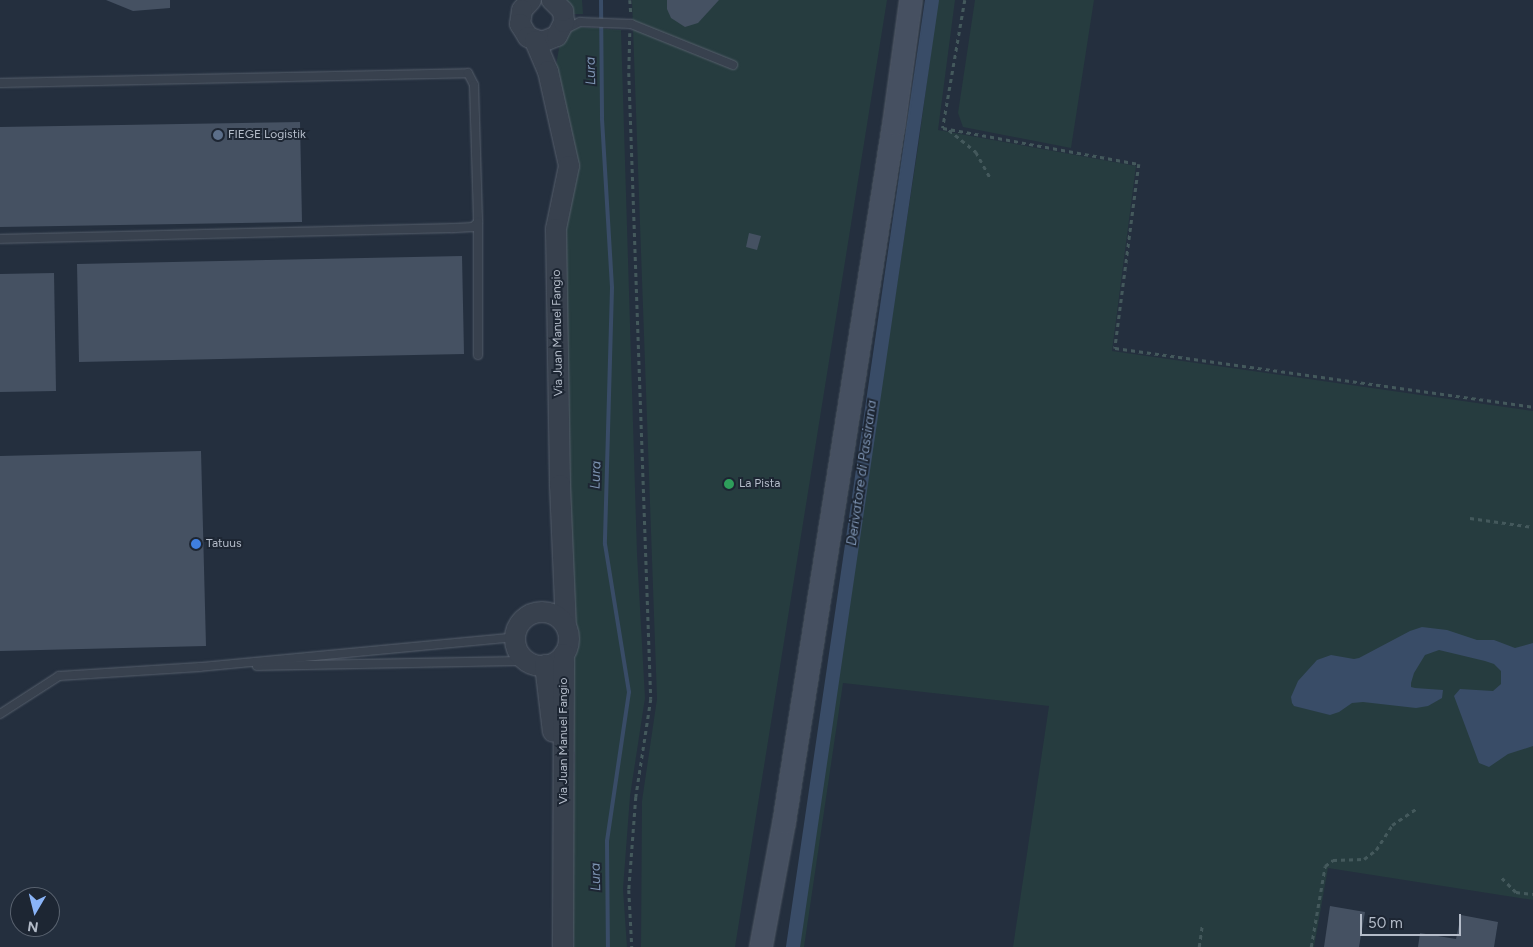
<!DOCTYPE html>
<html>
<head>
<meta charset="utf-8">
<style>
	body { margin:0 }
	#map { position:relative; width:1533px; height:947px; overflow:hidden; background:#242f3e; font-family:Figtree,sans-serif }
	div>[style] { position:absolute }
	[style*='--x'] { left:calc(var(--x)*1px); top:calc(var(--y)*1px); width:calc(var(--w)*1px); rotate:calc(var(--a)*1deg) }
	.green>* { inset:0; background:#263c3f }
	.water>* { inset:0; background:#394c67 }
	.stream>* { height:4px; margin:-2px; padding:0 2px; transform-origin:2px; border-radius:2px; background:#394c67 }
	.canal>* { height:14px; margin:-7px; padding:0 7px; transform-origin:7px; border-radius:7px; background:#394c67 }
	.building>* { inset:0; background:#455162 }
	.path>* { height:2.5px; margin-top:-1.25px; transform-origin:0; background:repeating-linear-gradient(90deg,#44595c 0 4px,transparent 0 8px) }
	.roads { filter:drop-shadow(0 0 1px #565f6c) drop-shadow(0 0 1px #565f6c) }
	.service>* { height:8px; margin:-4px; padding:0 4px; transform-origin:4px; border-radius:4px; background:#38414e }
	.tertiary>* { height:20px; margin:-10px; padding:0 10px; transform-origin:10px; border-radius:10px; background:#38414e }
	.tertiary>.ring { margin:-10px; padding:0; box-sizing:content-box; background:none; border:20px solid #38414e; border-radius:50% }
	.secondary>* { height:22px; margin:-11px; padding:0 11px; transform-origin:11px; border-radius:11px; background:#465061 }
	.dots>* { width:14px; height:14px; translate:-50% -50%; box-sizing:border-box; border:2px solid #1d2633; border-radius:50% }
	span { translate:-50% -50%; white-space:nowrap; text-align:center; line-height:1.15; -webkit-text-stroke:4px #1d2633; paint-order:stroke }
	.poi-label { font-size:12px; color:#b4bcc9 }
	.left { translate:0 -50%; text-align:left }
	.street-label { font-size:12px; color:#b4bcc9 }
	.water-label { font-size:14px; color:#7c92b1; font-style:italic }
	.north { position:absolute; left:10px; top:887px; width:50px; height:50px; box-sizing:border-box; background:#1d2633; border:1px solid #59626f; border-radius:50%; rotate:188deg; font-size:14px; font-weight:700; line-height:20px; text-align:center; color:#b4bcc9 }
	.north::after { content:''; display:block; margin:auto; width:18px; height:22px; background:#8ab4f8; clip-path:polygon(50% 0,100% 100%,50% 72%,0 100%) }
	.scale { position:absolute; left:1360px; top:914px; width:101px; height:22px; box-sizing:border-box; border:2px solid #b4bcc9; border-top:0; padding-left:6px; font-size:15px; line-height:18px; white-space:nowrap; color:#b4bcc9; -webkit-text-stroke:4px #1d2633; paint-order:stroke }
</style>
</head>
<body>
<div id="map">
	<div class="green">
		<div style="clip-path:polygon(562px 0,582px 0,583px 14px,570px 14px)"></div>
		<div style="clip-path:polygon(632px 0,887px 0,735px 947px,641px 947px,642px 801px,657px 699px)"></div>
		<div style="clip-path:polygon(938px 0,955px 0,938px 130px,1136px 166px,1112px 351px,1533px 411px,1533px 900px,1328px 868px,1314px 947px,1013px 947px,1049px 706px,843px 683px,804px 947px,795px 947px,918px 147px)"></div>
		<div style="clip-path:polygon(975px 0,1094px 0,1071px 148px,963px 127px,958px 113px)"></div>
		<div style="clip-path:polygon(580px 27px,621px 30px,637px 554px,645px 698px,630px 796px,623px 889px,627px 947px,574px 947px,567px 808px,574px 777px,575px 753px,571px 742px,562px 229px,555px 71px,561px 37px,570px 29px)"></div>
	</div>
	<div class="water">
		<div style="clip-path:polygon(1422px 627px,1447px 630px,1477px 640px,1494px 640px,1515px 648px,1533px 643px,1533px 746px,1508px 754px,1489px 767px,1479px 763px,1454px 696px,1460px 689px,1493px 691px,1501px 684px,1501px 671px,1494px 664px,1485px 661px,1439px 650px,1425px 655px,1414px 673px,1411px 683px,1411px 687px,1415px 688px,1443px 690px,1442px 698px,1428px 706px,1416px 708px,1363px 702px,1352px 703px,1339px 712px,1330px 715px,1294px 706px,1292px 703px,1291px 697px,1298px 681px,1317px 660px,1331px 655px,1354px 659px,1359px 658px,1410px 631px)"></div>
	</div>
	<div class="stream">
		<div style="--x:601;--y:0;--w:119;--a:89.5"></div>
		<div style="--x:602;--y:119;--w:169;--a:86.6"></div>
		<div style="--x:612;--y:288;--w:256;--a:91.6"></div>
		<div style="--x:605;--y:544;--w:150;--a:80.8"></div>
		<div style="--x:629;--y:692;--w:151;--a:98.4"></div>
		<div style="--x:607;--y:841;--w:106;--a:89.5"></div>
	</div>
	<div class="canal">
		<div style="--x:793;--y:947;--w:957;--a:-81.65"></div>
	</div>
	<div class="building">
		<div style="clip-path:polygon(106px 0,170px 0,170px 8px,133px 11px)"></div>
		<div style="clip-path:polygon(667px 0,719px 0,698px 23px,685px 27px,671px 18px,667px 9px)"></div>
		<div style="clip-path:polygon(300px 122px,302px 222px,0 227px,0 127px)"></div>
		<div style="clip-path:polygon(749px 233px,761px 236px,757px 250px,746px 247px)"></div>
		<div style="clip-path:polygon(462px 256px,464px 354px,79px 362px,77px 264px)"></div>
		<div style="clip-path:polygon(54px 273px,56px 391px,0 392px,0 274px)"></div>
		<div style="clip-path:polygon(201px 451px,206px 646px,0 651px,0 456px)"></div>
		<div style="clip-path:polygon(1330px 906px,1365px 912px,1359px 947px,1324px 947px)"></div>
		<div style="clip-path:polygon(1461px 915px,1498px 922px,1494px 947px,1418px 947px,1420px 933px,1456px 939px)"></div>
	</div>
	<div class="path">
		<div style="--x:630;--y:0;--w:15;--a:86"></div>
		<div style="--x:965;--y:0;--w:130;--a:99.8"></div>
		<div style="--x:943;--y:128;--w:199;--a:10.4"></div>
		<div style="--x:1139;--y:164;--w:186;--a:97.4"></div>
		<div style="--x:1115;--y:348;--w:422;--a:8"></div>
		<div style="--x:630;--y:33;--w:40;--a:91.4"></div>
		<div style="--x:629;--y:73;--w:626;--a:87.99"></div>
		<div style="--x:651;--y:699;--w:99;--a:98.7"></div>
		<div style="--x:636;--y:797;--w:93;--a:94.3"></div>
		<div style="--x:629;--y:890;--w:57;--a:87"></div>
		<div style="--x:949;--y:130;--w:35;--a:39"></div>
		<div style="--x:976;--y:152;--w:29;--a:61"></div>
		<div style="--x:1470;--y:518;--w:64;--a:8.1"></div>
		<div style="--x:1502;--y:878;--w:20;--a:45"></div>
		<div style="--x:1516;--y:892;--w:17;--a:7"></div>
		<div style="--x:1199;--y:947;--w:21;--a:-82"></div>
		<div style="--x:1311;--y:947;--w:82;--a:-80.2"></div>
		<div style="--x:1325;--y:866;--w:10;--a:-37"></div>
		<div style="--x:1333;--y:860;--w:31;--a:-2"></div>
		<div style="--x:1364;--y:859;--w:15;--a:-37"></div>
		<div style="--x:1376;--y:850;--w:30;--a:-57"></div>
		<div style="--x:1392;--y:825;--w:29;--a:-34"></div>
	</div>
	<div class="roads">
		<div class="service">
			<div style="--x:564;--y:30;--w:18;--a:-27"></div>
			<div style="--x:580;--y:22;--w:51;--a:2.2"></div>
			<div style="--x:631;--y:24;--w:110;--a:21.9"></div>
			<div style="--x:0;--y:83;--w:468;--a:-1.2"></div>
			<div style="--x:468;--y:73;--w:13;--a:63"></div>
			<div style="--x:474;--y:85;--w:137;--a:88.3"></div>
			<div style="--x:478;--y:222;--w:7;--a:135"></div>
			<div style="--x:473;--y:227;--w:22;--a:177"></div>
			<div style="--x:451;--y:228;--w:451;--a:178.6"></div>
			<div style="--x:478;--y:222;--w:133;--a:90"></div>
			<div style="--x:257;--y:666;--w:271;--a:-1.1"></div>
			<div style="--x:0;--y:714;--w:70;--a:-32.8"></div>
			<div style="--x:59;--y:676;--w:141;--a:-3.7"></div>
			<div style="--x:200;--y:667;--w:316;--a:-5.4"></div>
		</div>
		<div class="tertiary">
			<div style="--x:531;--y:0;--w:13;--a:132"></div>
			<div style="--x:522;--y:10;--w:14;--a:98"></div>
			<div style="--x:520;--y:24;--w:15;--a:58"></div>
			<div style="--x:528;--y:37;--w:15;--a:20"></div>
			<div style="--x:542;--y:42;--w:16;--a:-22"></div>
			<div style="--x:557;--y:36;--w:16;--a:-63"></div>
			<div style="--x:564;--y:22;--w:11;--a:-95"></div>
			<div style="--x:563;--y:11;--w:16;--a:-135"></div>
			<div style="--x:535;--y:41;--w:33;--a:67"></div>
			<div style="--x:548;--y:71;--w:97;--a:77.5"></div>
			<div style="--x:569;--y:166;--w:64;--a:101.7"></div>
			<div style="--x:556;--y:229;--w:256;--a:89.1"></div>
			<div style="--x:560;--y:485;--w:141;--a:87.6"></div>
			<div class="ring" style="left:515px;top:612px;width:34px;height:34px"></div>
			<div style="--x:545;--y:665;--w:67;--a:83.2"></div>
			<div style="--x:563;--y:947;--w:293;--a:-89.8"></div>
		</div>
		<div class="secondary">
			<div style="--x:761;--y:947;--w:126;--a:-79.5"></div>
			<div style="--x:784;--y:823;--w:708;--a:-81.06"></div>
			<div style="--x:894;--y:124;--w:125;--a:-82.2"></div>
		</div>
	</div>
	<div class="dots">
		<div style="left:218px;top:135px;background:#5c6f8a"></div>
		<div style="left:729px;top:484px;background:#2e9e5b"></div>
		<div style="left:196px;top:544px;background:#3f7fe0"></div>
	</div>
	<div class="poi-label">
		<span class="left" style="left:228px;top:135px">FIEGE Logistik</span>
		<span class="left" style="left:739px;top:484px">La Pista</span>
		<span class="left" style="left:206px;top:544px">Tatuus</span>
	</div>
	<div class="street-label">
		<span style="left:558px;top:333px;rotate:-91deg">Via Juan Manuel Fangio</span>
		<span style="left:564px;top:741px;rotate:-90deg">Via Juan Manuel Fangio</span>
	</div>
	<div class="water-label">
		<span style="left:591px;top:71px;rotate:-91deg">Lura</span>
		<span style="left:862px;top:473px;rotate:-82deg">Derivatore di Passirana</span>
		<span style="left:596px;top:475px;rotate:-88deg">Lura</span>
		<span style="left:596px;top:877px;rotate:-91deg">Lura</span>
	</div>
	<div class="north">N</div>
	<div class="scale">50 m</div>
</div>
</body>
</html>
